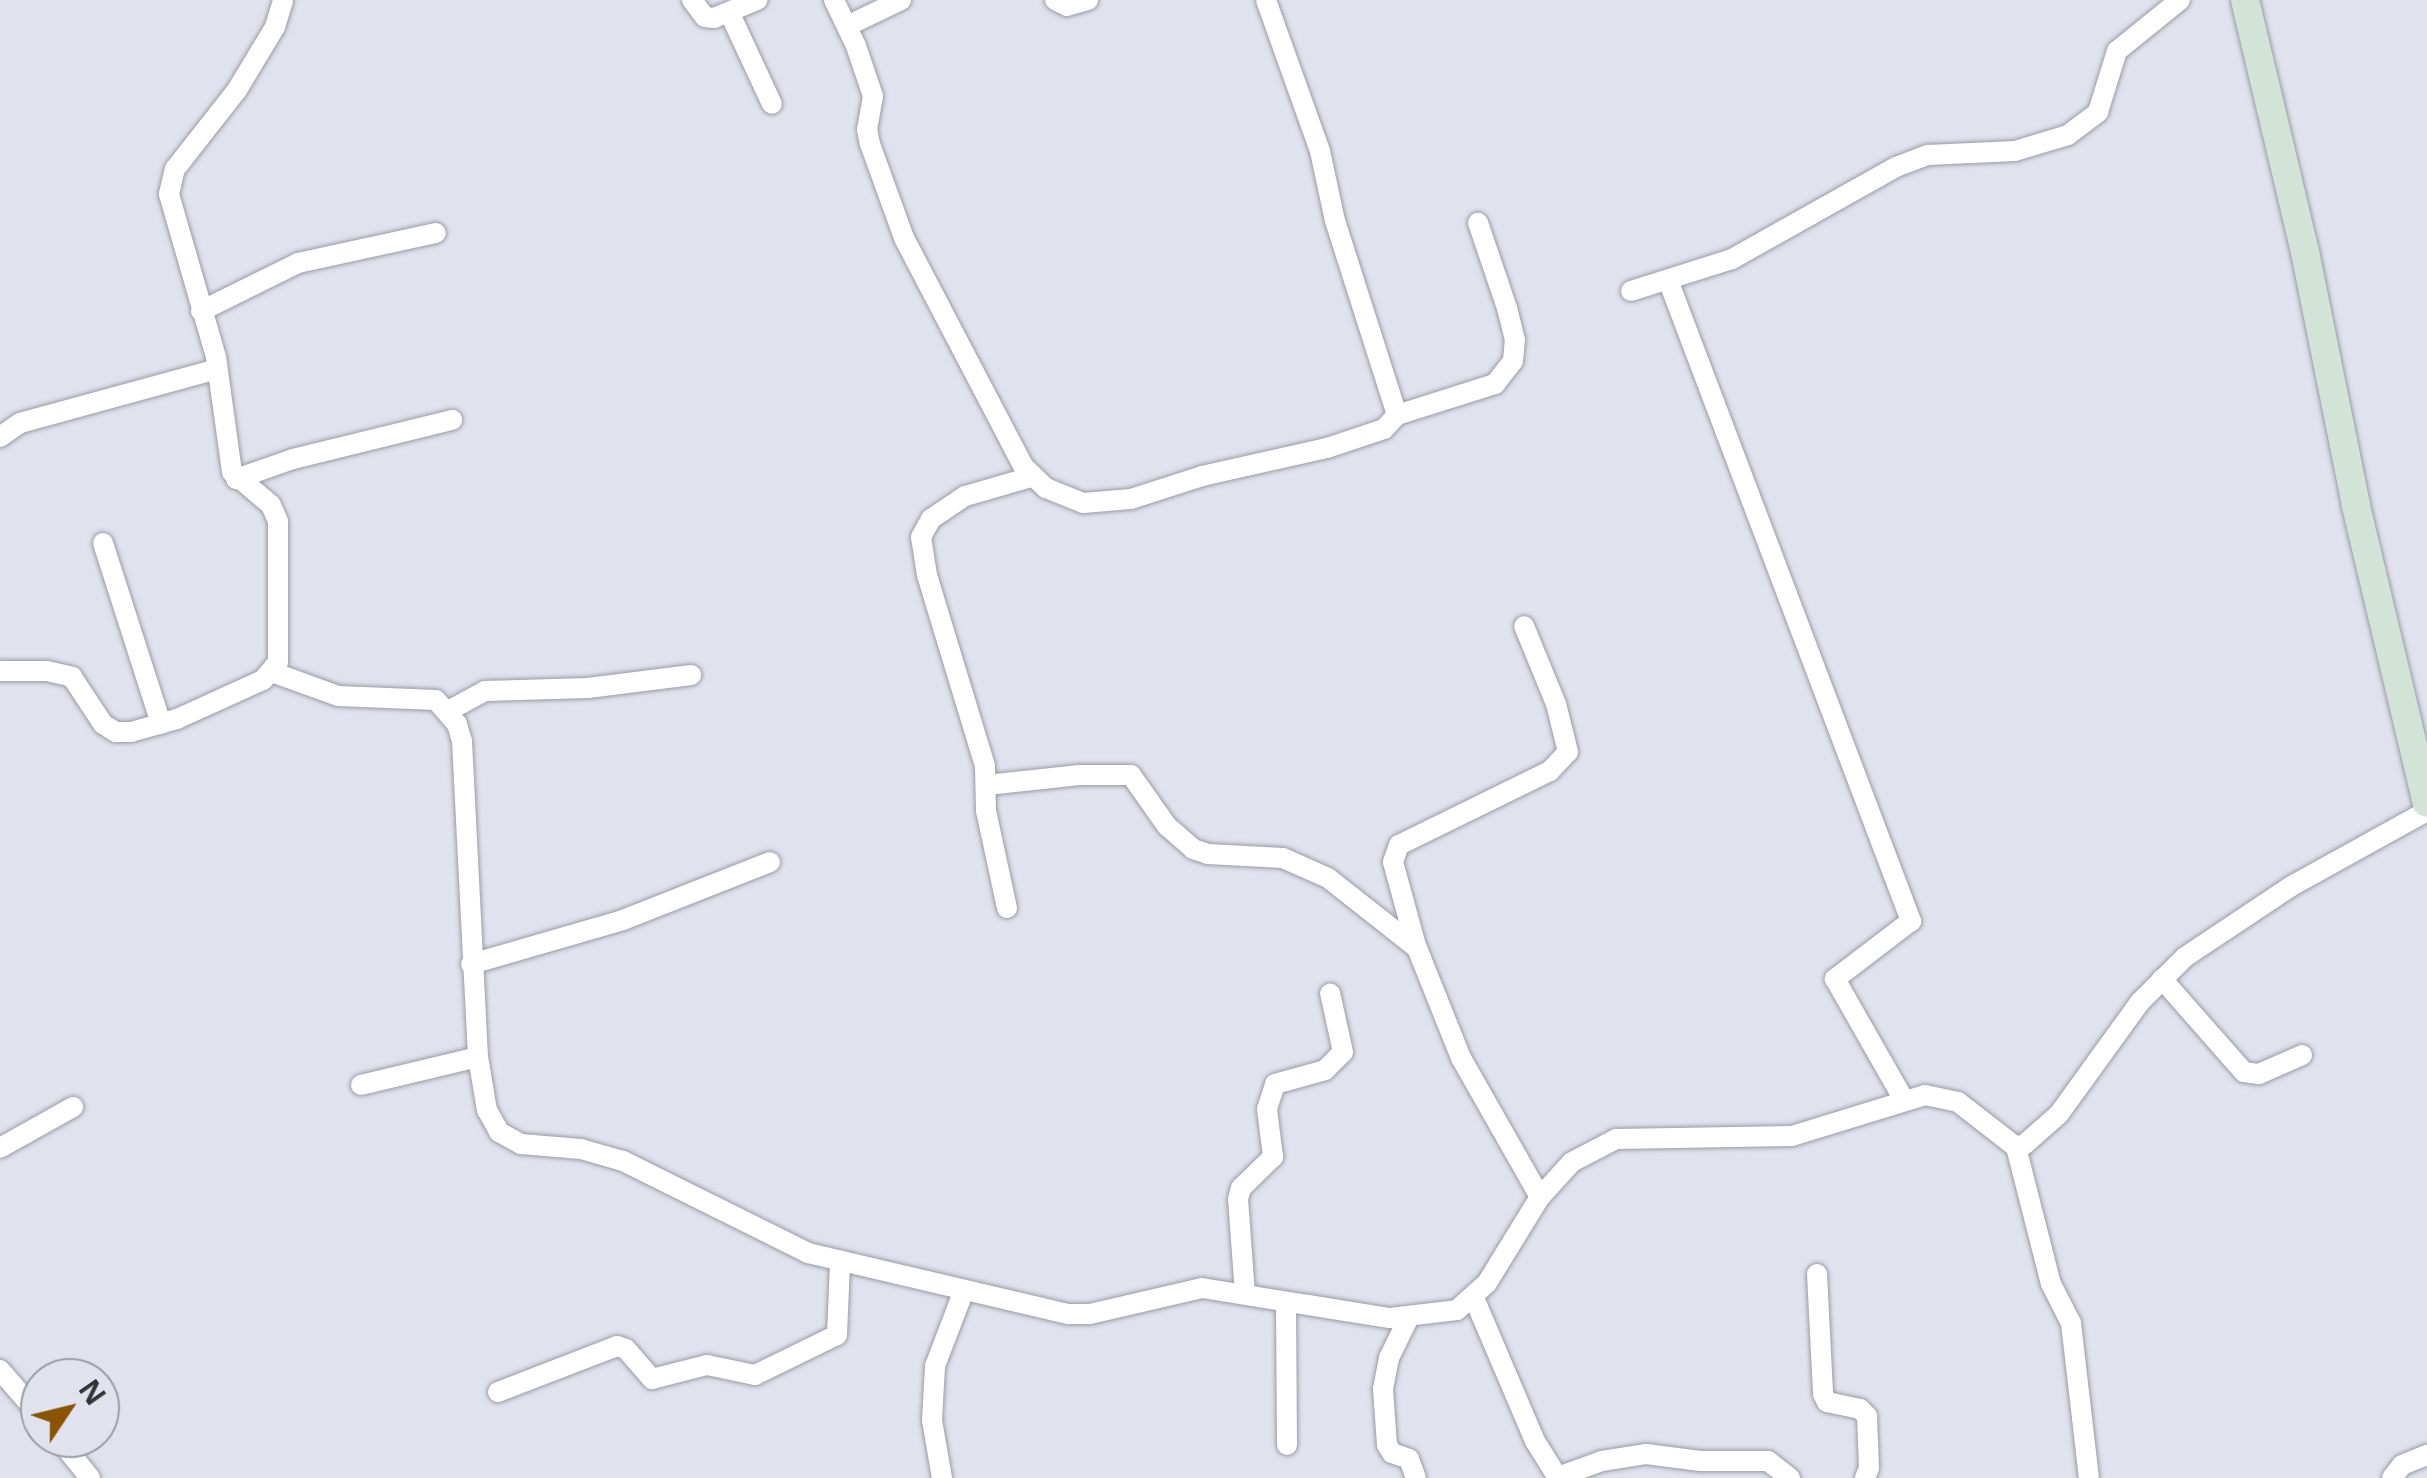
<!DOCTYPE html>
<html>
<head>
<meta charset="utf-8">
<style>
	body { margin:0 }
	#map { position:relative; width:2427px; height:1478px; overflow:hidden; background:#e0e3ed; font-family:"Noto Sans",sans-serif }
	div>[style] { position:absolute }
	[style*='--x'] { left:calc(var(--x)*1px); top:calc(var(--y)*1px); width:calc(var(--w)*1px); rotate:calc(var(--a)*1deg) }
	.roads { filter:drop-shadow(0 0 2px #999ba5) drop-shadow(0 0 2px #999ba5) }
	.street>* { height:20px; margin:-10px; padding:0 10px; transform-origin:10px; border-radius:10px; background:#fff }
	.secondary>* { height:28px; margin:-14px; padding:0 14px; transform-origin:14px; border-radius:14px; background:#d1e4d7 }
	span { translate:-50% -50%; white-space:nowrap; text-align:center; line-height:1.15; -webkit-text-stroke:8px #e0e3ed; paint-order:stroke }
	.north { position:absolute; left:20px; top:1358px; width:100px; height:100px; box-sizing:border-box; background:#e0e3ed; border:2px solid #9a9da4; border-radius:50%; rotate:55deg; font-size:28px; font-weight:700; line-height:40px; text-align:center; color:#323336 }
	.north::after { content:''; display:block; margin:auto; width:35px; height:45px; background:#8a5403; clip-path:polygon(50% 0,100% 100%,50% 72%,0 100%) }
</style>
</head>
<body>
<div id="map">
	<div class="roads">
		<div class="street">
			<div style="--x:692;--y:0;--w:21;--a:53"></div>
			<div style="--x:705;--y:17;--w:9;--a:6"></div>
			<div style="--x:714;--y:18;--w:47;--a:-22.7"></div>
			<div style="--x:834;--y:0;--w:51;--a:64.4"></div>
			<div style="--x:856;--y:46;--w:53;--a:71.2"></div>
			<div style="--x:873;--y:96;--w:34;--a:100"></div>
			<div style="--x:867;--y:129;--w:15;--a:79"></div>
			<div style="--x:870;--y:144;--w:100;--a:70.1"></div>
			<div style="--x:904;--y:238;--w:257;--a:62.4"></div>
			<div style="--x:1023;--y:466;--w:32;--a:44"></div>
			<div style="--x:1046;--y:488;--w:40;--a:22"></div>
			<div style="--x:1083;--y:503;--w:48;--a:-4.8"></div>
			<div style="--x:1131;--y:499;--w:75;--a:-17.9"></div>
			<div style="--x:1202;--y:476;--w:128;--a:-12.6"></div>
			<div style="--x:1327;--y:448;--w:60;--a:-18.4"></div>
			<div style="--x:1384;--y:429;--w:19;--a:-47"></div>
			<div style="--x:1397;--y:415;--w:204;--a:-107.7"></div>
			<div style="--x:1335;--y:221;--w:72;--a:-102.1"></div>
			<div style="--x:1320;--y:151;--w:160;--a:-109.7"></div>
			<div style="--x:1055;--y:0;--w:13;--a:27"></div>
			<div style="--x:1067;--y:6;--w:22;--a:-16"></div>
			<div style="--x:730;--y:14;--w:99;--a:65"></div>
			<div style="--x:847;--y:26;--w:60;--a:-25.7"></div>
			<div style="--x:1668;--y:280;--w:686;--a:69.24"></div>
			<div style="--x:1911;--y:921;--w:96;--a:142.7"></div>
			<div style="--x:1835;--y:979;--w:137;--a:60.3"></div>
			<div style="--x:1631;--y:291;--w:106;--a:-17.6"></div>
			<div style="--x:1732;--y:259;--w:188;--a:-29.3"></div>
			<div style="--x:1896;--y:167;--w:34;--a:-21"></div>
			<div style="--x:1928;--y:155;--w:87;--a:-2.6"></div>
			<div style="--x:2015;--y:151;--w:55;--a:-16.8"></div>
			<div style="--x:2068;--y:135;--w:38;--a:-37"></div>
			<div style="--x:2098;--y:112;--w:64;--a:-72.7"></div>
			<div style="--x:2117;--y:51;--w:81;--a:-39"></div>
			<div style="--x:201;--y:311;--w:108;--a:-26.3"></div>
			<div style="--x:298;--y:263;--w:141;--a:-12.3"></div>
			<div style="--x:1397;--y:415;--w:103;--a:-17.6"></div>
			<div style="--x:1495;--y:384;--w:29;--a:-52"></div>
			<div style="--x:1513;--y:361;--w:21;--a:-85"></div>
			<div style="--x:1515;--y:340;--w:33;--a:-104"></div>
			<div style="--x:1507;--y:308;--w:90;--a:-108.8"></div>
			<div style="--x:0;--y:437;--w:24;--a:-35"></div>
			<div style="--x:20;--y:423;--w:204;--a:-15.3"></div>
			<div style="--x:236;--y:479;--w:60;--a:-19.3"></div>
			<div style="--x:293;--y:459;--w:164;--a:-13.8"></div>
			<div style="--x:103;--y:543;--w:190;--a:72.2"></div>
			<div style="--x:0;--y:671;--w:47;--a:0"></div>
			<div style="--x:47;--y:671;--w:26;--a:13"></div>
			<div style="--x:72;--y:677;--w:56;--a:56.6"></div>
			<div style="--x:103;--y:724;--w:15;--a:32"></div>
			<div style="--x:116;--y:732;--w:15;--a:0"></div>
			<div style="--x:131;--y:732;--w:48;--a:-15.8"></div>
			<div style="--x:177;--y:719;--w:94;--a:-24.4"></div>
			<div style="--x:263;--y:680;--w:23;--a:-50"></div>
			<div style="--x:278;--y:662;--w:141;--a:-90"></div>
			<div style="--x:278;--y:521;--w:17;--a:-114"></div>
			<div style="--x:271;--y:505;--w:51;--a:-139.8"></div>
			<div style="--x:232;--y:472;--w:116;--a:-97.9"></div>
			<div style="--x:216;--y:357;--w:170;--a:-106.1"></div>
			<div style="--x:169;--y:194;--w:26;--a:-77"></div>
			<div style="--x:175;--y:169;--w:100;--a:-51.9"></div>
			<div style="--x:237;--y:90;--w:74;--a:-58.9"></div>
			<div style="--x:275;--y:27;--w:28;--a:-73"></div>
			<div style="--x:272;--y:672;--w:70;--a:20"></div>
			<div style="--x:338;--y:696;--w:98;--a:2.3"></div>
			<div style="--x:436;--y:700;--w:32;--a:49"></div>
			<div style="--x:457;--y:724;--w:18;--a:74"></div>
			<div style="--x:462;--y:741;--w:316;--a:87.1"></div>
			<div style="--x:478;--y:1057;--w:54;--a:80.4"></div>
			<div style="--x:487;--y:1110;--w:25;--a:61"></div>
			<div style="--x:499;--y:1132;--w:25;--a:29"></div>
			<div style="--x:521;--y:1144;--w:60;--a:4.8"></div>
			<div style="--x:581;--y:1149;--w:44;--a:15.9"></div>
			<div style="--x:623;--y:1161;--w:207;--a:26.4"></div>
			<div style="--x:808;--y:1253;--w:268;--a:13.2"></div>
			<div style="--x:1069;--y:1314;--w:21;--a:0"></div>
			<div style="--x:1090;--y:1314;--w:115;--a:-13.1"></div>
			<div style="--x:1202;--y:1288;--w:190;--a:9.1"></div>
			<div style="--x:1390;--y:1318;--w:67;--a:-6.8"></div>
			<div style="--x:1457;--y:1310;--w:40;--a:-42"></div>
			<div style="--x:1487;--y:1283;--w:101;--a:-58.4"></div>
			<div style="--x:1540;--y:1197;--w:47;--a:-47.6"></div>
			<div style="--x:1572;--y:1162;--w:50;--a:-27.6"></div>
			<div style="--x:1616;--y:1139;--w:176;--a:-1"></div>
			<div style="--x:1792;--y:1136;--w:139;--a:-17.1"></div>
			<div style="--x:1925;--y:1095;--w:34;--a:12"></div>
			<div style="--x:1958;--y:1102;--w:73;--a:37.8"></div>
			<div style="--x:2016;--y:1147;--w:9;--a:-18"></div>
			<div style="--x:2025;--y:1144;--w:45;--a:-41.4"></div>
			<div style="--x:2059;--y:1114;--w:138;--a:-54.1"></div>
			<div style="--x:2140;--y:1002;--w:64;--a:-45"></div>
			<div style="--x:2185;--y:957;--w:126;--a:-33.7"></div>
			<div style="--x:2290;--y:887;--w:157;--a:-29"></div>
			<div style="--x:448;--y:711;--w:42;--a:-28.4"></div>
			<div style="--x:485;--y:691;--w:103;--a:-1.7"></div>
			<div style="--x:588;--y:688;--w:104;--a:-7.2"></div>
			<div style="--x:987;--y:785;--w:93;--a:-6.2"></div>
			<div style="--x:1079;--y:775;--w:52;--a:0"></div>
			<div style="--x:1131;--y:775;--w:62;--a:54.8"></div>
			<div style="--x:1167;--y:826;--w:35;--a:41"></div>
			<div style="--x:1193;--y:849;--w:16;--a:18"></div>
			<div style="--x:1208;--y:854;--w:75;--a:3.1"></div>
			<div style="--x:1283;--y:858;--w:49;--a:24"></div>
			<div style="--x:1328;--y:878;--w:113;--a:38.2"></div>
			<div style="--x:1417;--y:948;--w:118;--a:68.2"></div>
			<div style="--x:1461;--y:1058;--w:160;--a:60.4"></div>
			<div style="--x:1007;--y:908;--w:99;--a:-102.2"></div>
			<div style="--x:986;--y:811;--w:45;--a:-91.3"></div>
			<div style="--x:985;--y:766;--w:200;--a:-106.9"></div>
			<div style="--x:927;--y:575;--w:38;--a:-99"></div>
			<div style="--x:921;--y:537;--w:21;--a:-61"></div>
			<div style="--x:931;--y:519;--w:41;--a:-34.1"></div>
			<div style="--x:965;--y:496;--w:69;--a:-16.1"></div>
			<div style="--x:1416;--y:946;--w:87;--a:-105.3"></div>
			<div style="--x:1393;--y:862;--w:18;--a:-71"></div>
			<div style="--x:1399;--y:845;--w:168;--a:-26.1"></div>
			<div style="--x:1550;--y:771;--w:26;--a:-47"></div>
			<div style="--x:1568;--y:752;--w:49;--a:-104"></div>
			<div style="--x:1556;--y:704;--w:84;--a:-112.3"></div>
			<div style="--x:471;--y:964;--w:158;--a:-16.1"></div>
			<div style="--x:623;--y:920;--w:158;--a:-21.5"></div>
			<div style="--x:2162;--y:979;--w:124;--a:48.6"></div>
			<div style="--x:2244;--y:1072;--w:15;--a:8"></div>
			<div style="--x:2259;--y:1074;--w:47;--a:-23.8"></div>
			<div style="--x:361;--y:1085;--w:120;--a:-13.5"></div>
			<div style="--x:2016;--y:1147;--w:141;--a:75.7"></div>
			<div style="--x:2051;--y:1284;--w:44;--a:62.9"></div>
			<div style="--x:2071;--y:1323;--w:156;--a:83.4"></div>
			<div style="--x:0;--y:1148;--w:84;--a:-29.3"></div>
			<div style="--x:1817;--y:1274;--w:120;--a:87.1"></div>
			<div style="--x:1823;--y:1394;--w:9;--a:63"></div>
			<div style="--x:1827;--y:1402;--w:34;--a:12"></div>
			<div style="--x:1860;--y:1409;--w:10;--a:45"></div>
			<div style="--x:1867;--y:1416;--w:52;--a:87.8"></div>
			<div style="--x:1869;--y:1468;--w:11;--a:112"></div>
			<div style="--x:1245;--y:1294;--w:95;--a:-94.2"></div>
			<div style="--x:1238;--y:1199;--w:11;--a:-75"></div>
			<div style="--x:1241;--y:1188;--w:45;--a:-44.1"></div>
			<div style="--x:1273;--y:1157;--w:48;--a:-97.1"></div>
			<div style="--x:1267;--y:1109;--w:26;--a:-72"></div>
			<div style="--x:1275;--y:1084;--w:52;--a:-15.6"></div>
			<div style="--x:1325;--y:1070;--w:25;--a:-45"></div>
			<div style="--x:1343;--y:1052;--w:60;--a:-102.4"></div>
			<div style="--x:1474;--y:1298;--w:155;--a:66.9"></div>
			<div style="--x:1535;--y:1441;--w:44;--a:58.1"></div>
			<div style="--x:1286;--y:1302;--w:143;--a:89.6"></div>
			<div style="--x:1408;--y:1319;--w:43;--a:116"></div>
			<div style="--x:1389;--y:1358;--w:32;--a:101"></div>
			<div style="--x:1383;--y:1389;--w:56;--a:85.9"></div>
			<div style="--x:1387;--y:1445;--w:9;--a:58"></div>
			<div style="--x:1392;--y:1453;--w:18;--a:19"></div>
			<div style="--x:1409;--y:1459;--w:20;--a:70"></div>
			<div style="--x:0;--y:1370;--w:61;--a:49"></div>
			<div style="--x:498;--y:1392;--w:128;--a:-21.1"></div>
			<div style="--x:617;--y:1346;--w:9;--a:18"></div>
			<div style="--x:626;--y:1349;--w:40;--a:49"></div>
			<div style="--x:652;--y:1379;--w:57;--a:-14.3"></div>
			<div style="--x:707;--y:1365;--w:49;--a:11.8"></div>
			<div style="--x:755;--y:1375;--w:91;--a:-26"></div>
			<div style="--x:837;--y:1335;--w:72;--a:-87.6"></div>
			<div style="--x:58;--y:1438;--w:51;--a:51.3"></div>
			<div style="--x:1558;--y:1477;--w:47;--a:-20"></div>
			<div style="--x:1602;--y:1461;--w:45;--a:-9"></div>
			<div style="--x:1646;--y:1454;--w:55;--a:7.3"></div>
			<div style="--x:1701;--y:1461;--w:67;--a:0"></div>
			<div style="--x:1768;--y:1461;--w:28;--a:38"></div>
			<div style="--x:942;--y:1478;--w:59;--a:-99.8"></div>
			<div style="--x:932;--y:1420;--w:54;--a:-86.8"></div>
			<div style="--x:935;--y:1366;--w:81;--a:-69.1"></div>
			<div style="--x:2392;--y:1478;--w:16;--a:-52"></div>
			<div style="--x:2402;--y:1465;--w:27;--a:-22"></div>
		</div>
		<div class="secondary">
			<div style="--x:2245;--y:0;--w:259;--a:76.6"></div>
			<div style="--x:2305;--y:252;--w:259;--a:78.6"></div>
			<div style="--x:2356;--y:506;--w:305;--a:76.6"></div>
		</div>
	</div>
	<div class="north">N</div>
</div>
</body>
</html>
